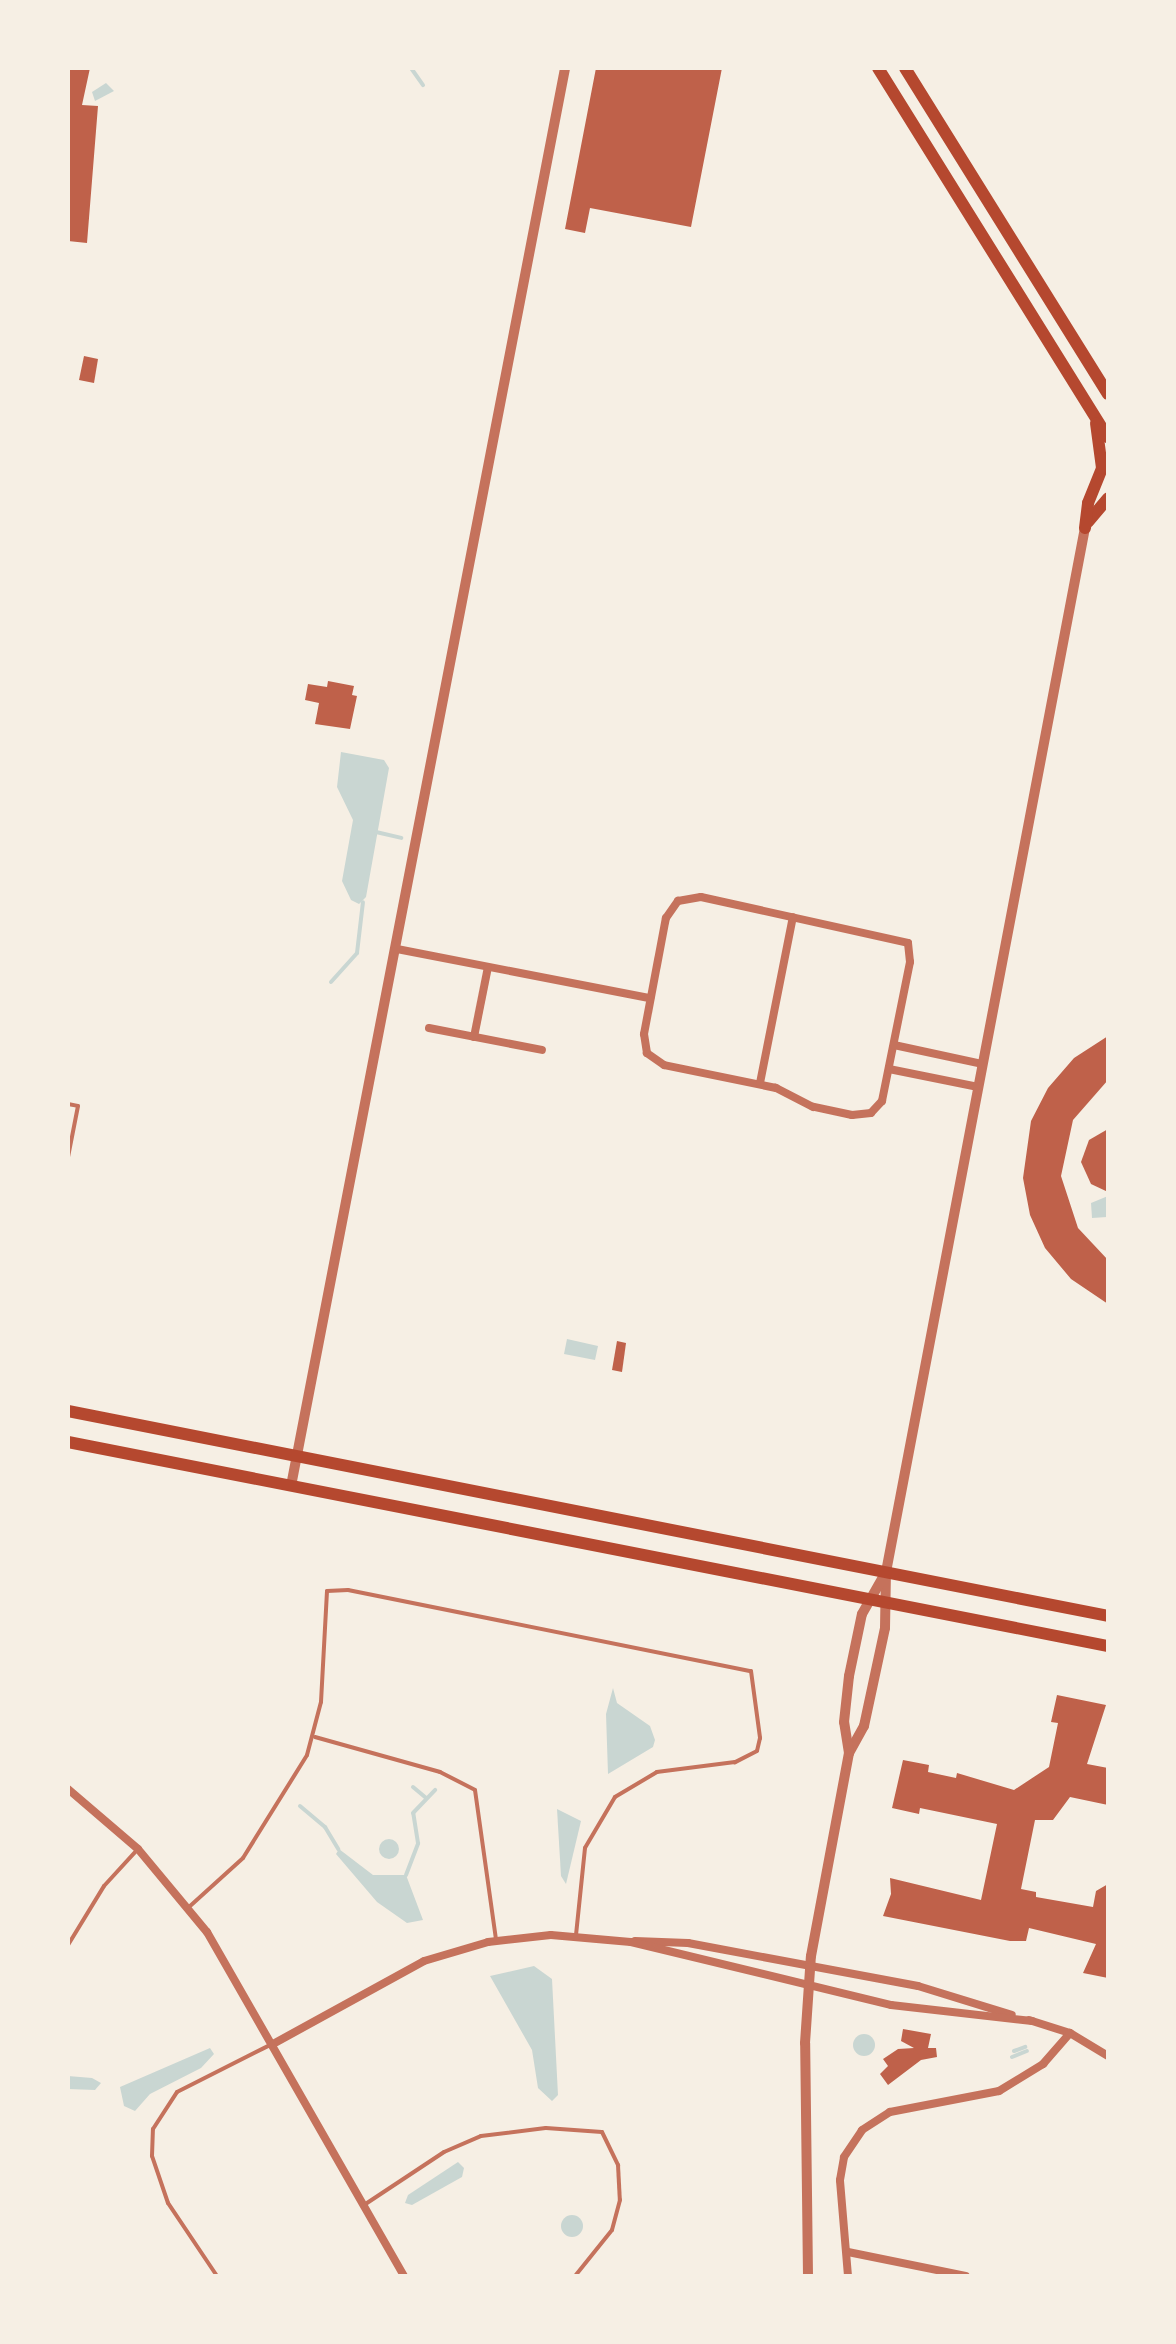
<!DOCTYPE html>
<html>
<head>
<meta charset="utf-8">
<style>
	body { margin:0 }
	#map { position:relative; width:1176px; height:2344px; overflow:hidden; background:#f6efe4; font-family:Figtree,sans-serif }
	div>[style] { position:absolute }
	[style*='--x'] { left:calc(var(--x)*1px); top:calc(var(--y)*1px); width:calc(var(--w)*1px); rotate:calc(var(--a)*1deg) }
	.water>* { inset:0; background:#c9d6d2 }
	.round { border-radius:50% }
	.stream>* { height:4px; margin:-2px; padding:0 2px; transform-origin:2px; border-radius:2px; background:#c9d6d2 }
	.building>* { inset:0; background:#bf614a }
	.service>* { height:4px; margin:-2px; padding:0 2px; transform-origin:2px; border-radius:2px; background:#c5725c }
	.minor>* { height:8px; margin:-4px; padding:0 4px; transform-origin:4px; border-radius:4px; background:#c5725c }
	.tertiary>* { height:10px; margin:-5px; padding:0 5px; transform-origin:5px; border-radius:5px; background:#c5725c }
	.primary>* { height:12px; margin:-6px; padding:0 6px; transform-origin:6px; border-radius:6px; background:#b5482f }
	span { translate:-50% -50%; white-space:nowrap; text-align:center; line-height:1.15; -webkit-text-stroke:8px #f6efe4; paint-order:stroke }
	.frame { position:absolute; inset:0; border:70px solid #f6efe4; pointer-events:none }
</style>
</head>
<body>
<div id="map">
	<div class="water">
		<div style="clip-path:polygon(106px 83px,114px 91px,95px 101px,92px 92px)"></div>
		<div style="clip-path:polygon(341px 752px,384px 760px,389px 768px,366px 897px,359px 904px,351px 900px,342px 881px,353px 820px,337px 787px)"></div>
		<div style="clip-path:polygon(1108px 1196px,1107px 1217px,1092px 1218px,1091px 1203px)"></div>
		<div style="clip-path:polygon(567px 1339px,598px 1346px,595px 1360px,564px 1354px)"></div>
		<div style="clip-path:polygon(613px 1688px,617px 1703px,650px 1726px,655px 1740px,653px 1747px,608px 1774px,606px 1714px)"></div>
		<div style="clip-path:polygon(557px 1809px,581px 1821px,566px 1884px,561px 1876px)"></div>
		<div class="round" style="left:379px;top:1839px;width:20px;height:20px"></div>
		<div style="clip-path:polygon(339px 1849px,373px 1875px,406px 1875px,423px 1920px,407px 1923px,377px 1902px,336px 1854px)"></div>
		<div style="clip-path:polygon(534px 1966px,552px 1979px,558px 2095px,552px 2101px,538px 2088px,532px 2050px,490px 1976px)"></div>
		<div class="round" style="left:853px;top:2034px;width:22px;height:22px"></div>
		<div style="clip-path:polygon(210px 2048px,214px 2054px,201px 2068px,150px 2094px,135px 2111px,124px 2106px,120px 2087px)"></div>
		<div style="clip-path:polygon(68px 2076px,92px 2078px,101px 2083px,95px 2090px,68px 2089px)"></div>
		<div style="clip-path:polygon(458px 2162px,464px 2168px,462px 2177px,412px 2205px,405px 2203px,408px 2195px)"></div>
		<div class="round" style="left:561px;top:2215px;width:22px;height:22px"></div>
	</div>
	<div class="stream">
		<div style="--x:411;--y:68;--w:21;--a:55"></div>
		<div style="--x:376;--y:832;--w:26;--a:13"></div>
		<div style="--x:331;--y:982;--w:39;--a:-48"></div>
		<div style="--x:357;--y:953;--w:51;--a:-83.3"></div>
		<div style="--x:413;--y:1787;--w:16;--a:40"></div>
		<div style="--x:300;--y:1806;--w:33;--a:40"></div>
		<div style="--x:325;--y:1827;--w:26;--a:59"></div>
		<div style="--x:406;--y:1875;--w:34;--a:-69"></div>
		<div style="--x:418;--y:1843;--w:30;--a:-99"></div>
		<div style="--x:413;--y:1813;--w:32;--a:-46"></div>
		<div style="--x:1014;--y:2051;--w:12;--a:-20"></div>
		<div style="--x:1012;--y:2057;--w:16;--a:-22"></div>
	</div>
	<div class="building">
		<div style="clip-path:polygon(68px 68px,90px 68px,82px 105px,98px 106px,87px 243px,68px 241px)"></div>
		<div style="clip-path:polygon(596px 68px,722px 68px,691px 227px,590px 208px,585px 233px,565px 229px)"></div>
		<div style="clip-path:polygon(84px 356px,98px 359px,94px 383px,79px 380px)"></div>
		<div style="clip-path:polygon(328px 681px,354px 686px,352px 695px,357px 696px,350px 729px,315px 724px,319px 703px,305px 700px,308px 684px,327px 687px)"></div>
		<div style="clip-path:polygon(1108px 1036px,1108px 1080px,1073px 1120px,1061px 1176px,1078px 1228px,1108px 1260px,1108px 1304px,1071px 1279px,1045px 1248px,1030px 1215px,1023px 1178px,1031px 1121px,1048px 1088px,1074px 1058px)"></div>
		<div style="clip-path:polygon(1108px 1129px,1108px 1192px,1091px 1184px,1081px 1162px,1089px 1140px)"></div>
		<div style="clip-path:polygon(617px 1341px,626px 1343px,622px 1372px,612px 1370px)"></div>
		<div style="clip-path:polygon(1057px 1695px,1106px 1705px,1087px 1764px,1108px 1768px,1108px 1805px,1070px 1797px,1053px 1820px,1035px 1820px,1021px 1889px,1036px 1892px,1036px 1897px,1093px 1907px,1096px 1891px,1108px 1884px,1108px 1978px,1083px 1973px,1096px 1944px,1029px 1928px,1026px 1941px,1010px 1941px,883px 1916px,891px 1894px,890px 1878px,981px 1900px,997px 1824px,920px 1808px,919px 1814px,892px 1808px,903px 1760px,929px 1765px,928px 1772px,956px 1778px,957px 1773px,1014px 1790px,1049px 1767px,1058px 1723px,1051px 1722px)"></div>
		<div style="clip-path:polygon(903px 2029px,931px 2034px,928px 2048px,936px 2048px,937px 2057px,921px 2060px,888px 2085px,880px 2074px,888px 2066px,883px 2059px,898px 2049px,914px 2048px,901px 2041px)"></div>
	</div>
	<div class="service">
		<div style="--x:68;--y:1104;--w:10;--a:11"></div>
		<div style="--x:78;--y:1106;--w:52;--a:101.1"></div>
		<div style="--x:315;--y:1737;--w:130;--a:15.6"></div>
		<div style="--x:440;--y:1772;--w:39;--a:27"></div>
		<div style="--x:475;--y:1790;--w:151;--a:82"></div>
		<div style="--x:189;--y:1907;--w:73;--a:-42.2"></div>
		<div style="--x:243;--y:1858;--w:121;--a:-58.1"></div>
		<div style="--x:307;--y:1755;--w:55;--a:-75.2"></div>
		<div style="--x:321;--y:1702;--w:111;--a:-86.9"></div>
		<div style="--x:327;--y:1591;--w:21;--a:-3"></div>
		<div style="--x:348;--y:1590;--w:411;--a:11.4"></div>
		<div style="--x:751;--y:1671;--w:68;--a:82.3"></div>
		<div style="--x:760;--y:1738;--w:13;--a:103"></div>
		<div style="--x:757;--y:1751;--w:25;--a:153"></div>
		<div style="--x:735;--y:1762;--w:79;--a:172.7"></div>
		<div style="--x:657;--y:1772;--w:49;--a:149.2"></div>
		<div style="--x:615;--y:1797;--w:59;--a:120.5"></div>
		<div style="--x:585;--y:1848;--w:87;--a:95.9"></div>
		<div style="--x:68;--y:1945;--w:69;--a:-58.6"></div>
		<div style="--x:104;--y:1886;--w:49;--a:-47.5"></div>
		<div style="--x:364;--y:2205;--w:96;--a:-33.5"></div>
		<div style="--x:444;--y:2152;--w:40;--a:-23.4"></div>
		<div style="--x:481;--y:2136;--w:65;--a:-7"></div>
		<div style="--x:546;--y:2128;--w:56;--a:4.1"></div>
		<div style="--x:602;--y:2132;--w:37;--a:64"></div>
		<div style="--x:618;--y:2165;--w:35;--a:87"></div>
		<div style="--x:620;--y:2200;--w:31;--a:105"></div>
		<div style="--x:612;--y:2230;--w:59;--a:128.8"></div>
		<div style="--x:217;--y:2276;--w:88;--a:-123.9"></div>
		<div style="--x:168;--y:2203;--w:50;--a:-108.8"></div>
		<div style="--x:152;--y:2156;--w:27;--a:-88"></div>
		<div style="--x:153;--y:2129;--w:44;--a:-57"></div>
		<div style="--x:177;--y:2092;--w:104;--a:-26.8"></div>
	</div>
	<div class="minor">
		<div style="--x:701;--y:897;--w:212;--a:12.5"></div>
		<div style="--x:908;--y:943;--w:19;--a:84"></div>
		<div style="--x:910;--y:962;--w:142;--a:101.4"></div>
		<div style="--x:882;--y:1101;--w:16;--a:133"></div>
		<div style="--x:871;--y:1113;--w:19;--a:174"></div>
		<div style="--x:852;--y:1115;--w:40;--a:-168"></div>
		<div style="--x:813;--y:1107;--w:42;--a:-152.8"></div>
		<div style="--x:776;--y:1088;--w:114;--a:-168.4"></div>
		<div style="--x:664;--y:1065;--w:21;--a:-145"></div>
		<div style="--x:647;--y:1053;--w:19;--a:-99"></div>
		<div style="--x:644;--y:1034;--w:118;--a:-79.3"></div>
		<div style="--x:666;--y:918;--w:21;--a:-55"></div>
		<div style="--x:678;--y:901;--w:23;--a:-10"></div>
		<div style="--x:397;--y:949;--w:258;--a:11"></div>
		<div style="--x:429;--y:1028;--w:115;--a:11"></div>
		<div style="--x:474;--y:1037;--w:71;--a:-78.7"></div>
		<div style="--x:894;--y:1045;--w:91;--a:12.1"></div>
		<div style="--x:889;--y:1069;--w:91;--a:11.4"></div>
		<div style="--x:760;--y:1083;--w:169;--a:-78.8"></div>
		<div style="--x:68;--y:1789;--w:92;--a:40.6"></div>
		<div style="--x:138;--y:1849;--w:108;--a:50.3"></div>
		<div style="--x:207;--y:1932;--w:396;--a:60.2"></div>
		<div style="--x:635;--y:1941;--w:53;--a:2.2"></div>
		<div style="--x:688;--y:1943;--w:234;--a:10.6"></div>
		<div style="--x:918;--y:1986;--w:98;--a:17.1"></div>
		<div style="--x:1029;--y:2020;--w:43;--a:17.6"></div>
		<div style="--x:1070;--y:2033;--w:44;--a:31.2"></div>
		<div style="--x:273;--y:2044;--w:172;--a:-28.8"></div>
		<div style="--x:424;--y:1961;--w:67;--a:-16.5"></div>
		<div style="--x:488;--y:1942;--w:63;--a:-6.3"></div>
		<div style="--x:551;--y:1935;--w:80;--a:5"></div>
		<div style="--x:631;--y:1942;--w:268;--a:13.6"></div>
		<div style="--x:891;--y:2005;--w:142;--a:6.5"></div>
		<div style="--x:848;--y:2252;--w:120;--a:11.5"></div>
		<div style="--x:848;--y:2276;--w:96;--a:-94.8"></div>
		<div style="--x:840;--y:2180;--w:23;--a:-80"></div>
		<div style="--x:844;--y:2157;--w:32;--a:-56"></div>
		<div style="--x:862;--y:2130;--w:33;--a:-33"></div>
		<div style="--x:890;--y:2112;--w:111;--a:-10.9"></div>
		<div style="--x:999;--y:2091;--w:52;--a:-31.5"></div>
		<div style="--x:1043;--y:2064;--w:41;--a:-48.9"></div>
	</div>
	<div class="tertiary">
		<div style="--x:291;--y:1486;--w:1444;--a:-79.06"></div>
		<div style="--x:849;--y:1753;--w:31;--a:-61"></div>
		<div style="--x:864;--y:1726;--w:100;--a:-77.9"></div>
		<div style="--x:885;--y:1628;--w:56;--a:-89"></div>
		<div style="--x:886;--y:1572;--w:1063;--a:-79.21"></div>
		<div style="--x:808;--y:2276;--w:233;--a:-90.7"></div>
		<div style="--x:805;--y:2043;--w:87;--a:-86.1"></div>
		<div style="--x:811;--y:1956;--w:207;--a:-79.4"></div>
		<div style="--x:849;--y:1753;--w:31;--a:-99"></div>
		<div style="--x:844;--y:1722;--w:46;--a:-83.8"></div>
		<div style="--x:849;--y:1676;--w:63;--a:-78.2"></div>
		<div style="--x:862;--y:1614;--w:48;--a:-60.3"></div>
	</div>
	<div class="primary">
		<div style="--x:878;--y:68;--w:435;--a:58.1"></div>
		<div style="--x:905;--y:68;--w:384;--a:58.1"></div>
		<div style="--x:1088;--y:522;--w:31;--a:-50"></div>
		<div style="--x:1085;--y:528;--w:25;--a:-83"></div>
		<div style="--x:1088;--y:503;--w:38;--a:-68"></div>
		<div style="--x:1102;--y:468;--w:45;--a:-97.6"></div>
		<div style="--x:68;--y:1411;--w:1060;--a:11.15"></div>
		<div style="--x:68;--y:1442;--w:1060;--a:11.1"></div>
	</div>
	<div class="frame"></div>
</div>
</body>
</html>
